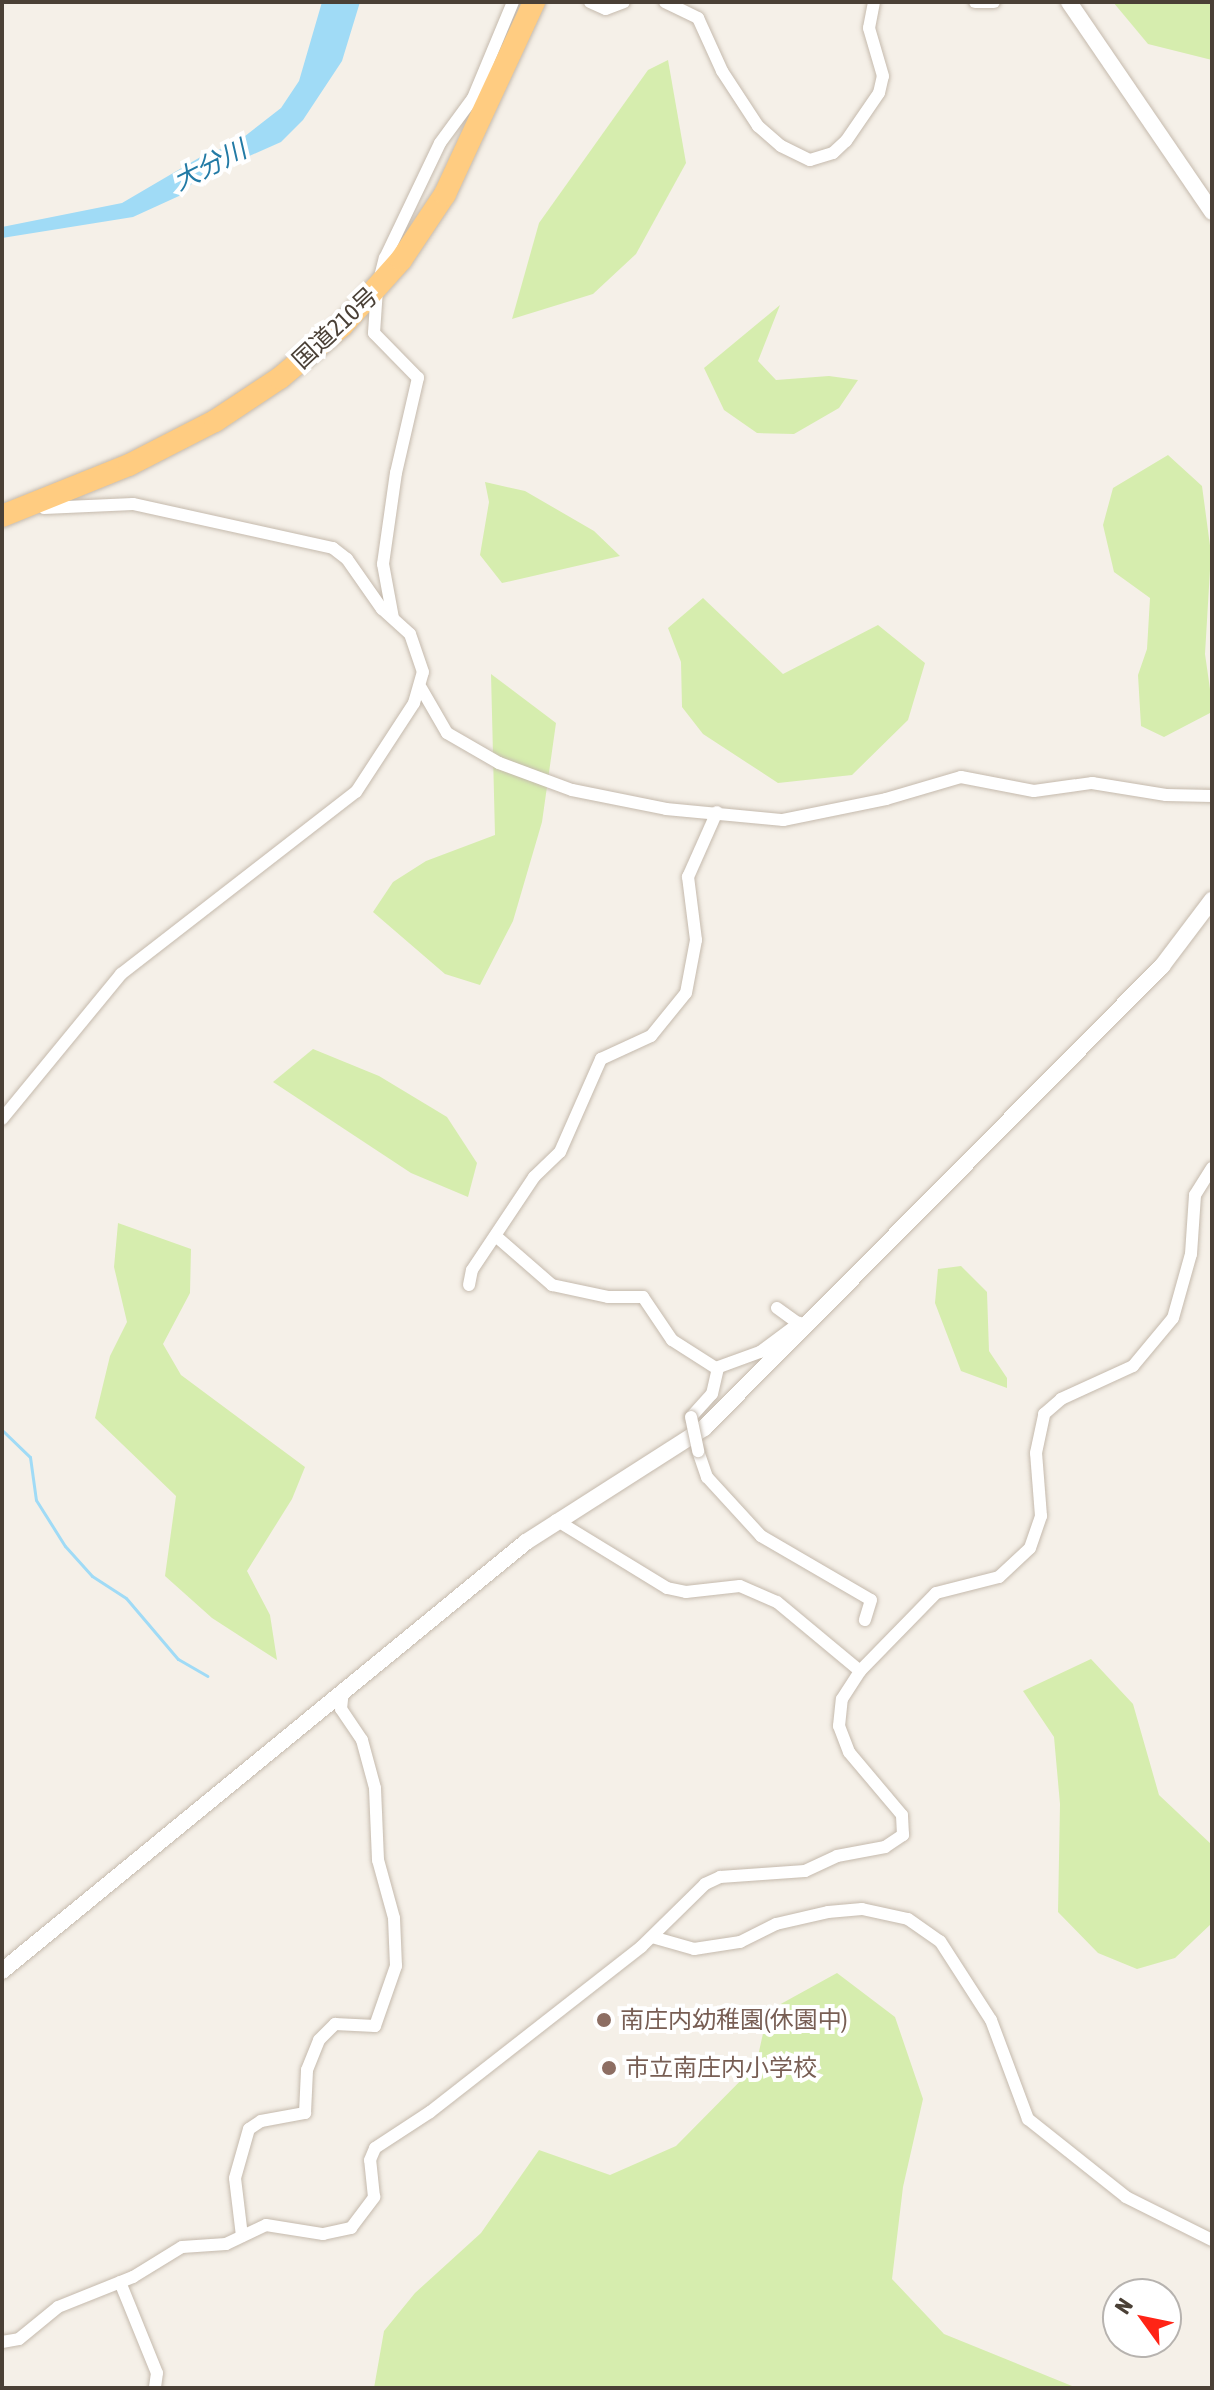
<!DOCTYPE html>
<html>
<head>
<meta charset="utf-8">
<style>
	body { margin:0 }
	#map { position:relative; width:1214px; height:2390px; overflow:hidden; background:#f5f0e8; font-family:"Asap Condensed","Noto Sans JP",sans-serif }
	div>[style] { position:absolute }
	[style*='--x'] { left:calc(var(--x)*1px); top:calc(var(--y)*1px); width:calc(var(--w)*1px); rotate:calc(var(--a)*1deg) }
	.green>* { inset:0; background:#d6edae }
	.water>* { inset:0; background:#a0dbf6 }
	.stream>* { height:3px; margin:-1.5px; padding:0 1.5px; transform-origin:1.5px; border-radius:1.5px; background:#a0dbf6 }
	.roads { filter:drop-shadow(0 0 2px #c5baad) drop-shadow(0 0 2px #c5baad) }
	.minor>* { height:12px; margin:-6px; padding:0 6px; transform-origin:6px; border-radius:6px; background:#fff }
	.tertiary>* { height:16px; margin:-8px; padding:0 8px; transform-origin:8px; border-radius:8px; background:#fff }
	.trunk>* { height:22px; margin:-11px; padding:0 11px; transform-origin:11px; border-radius:11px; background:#ffcc81 }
	.bridges { filter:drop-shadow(0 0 2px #c5baad) drop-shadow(0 0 2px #c5baad) }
	.minor-bridge>* { height:12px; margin:-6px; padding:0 6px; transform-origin:6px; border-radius:6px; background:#fff }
	.dots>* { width:22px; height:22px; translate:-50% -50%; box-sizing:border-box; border:4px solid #fff; border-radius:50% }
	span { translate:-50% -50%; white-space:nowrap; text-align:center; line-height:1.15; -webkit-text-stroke:8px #fff; paint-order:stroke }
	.street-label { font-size:24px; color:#4a4036 }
	.education-label { font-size:24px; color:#785e54 }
	.left { translate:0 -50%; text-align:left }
	.water-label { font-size:26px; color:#227aa5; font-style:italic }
	.frame { position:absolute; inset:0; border:4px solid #4a4036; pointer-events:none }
	.north { position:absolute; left:1102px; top:2278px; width:80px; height:80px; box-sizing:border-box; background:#fff; border:2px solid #b7b3af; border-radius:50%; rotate:303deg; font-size:22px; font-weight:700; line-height:32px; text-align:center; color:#4a4036 }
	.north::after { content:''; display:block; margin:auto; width:28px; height:36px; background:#ff2416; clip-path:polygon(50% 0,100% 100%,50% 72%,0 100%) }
</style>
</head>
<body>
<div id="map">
	<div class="green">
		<div style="clip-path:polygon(1113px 2px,1212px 2px,1212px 60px,1148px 44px)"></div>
		<div style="clip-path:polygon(668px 60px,686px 163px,636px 254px,593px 294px,512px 319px,539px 223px,648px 70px)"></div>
		<div style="clip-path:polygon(780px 305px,758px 361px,776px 380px,829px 376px,858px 380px,839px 408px,794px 434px,757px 433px,724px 410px,704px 368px)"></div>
		<div style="clip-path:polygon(1168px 455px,1202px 486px,1211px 553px,1205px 654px,1212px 703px,1210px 713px,1164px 737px,1141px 726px,1138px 675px,1147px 649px,1150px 598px,1114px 572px,1103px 525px,1113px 488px)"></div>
		<div style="clip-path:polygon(485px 482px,525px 491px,594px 531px,620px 556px,502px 583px,480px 555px,489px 502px)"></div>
		<div style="clip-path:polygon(703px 598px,783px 674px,878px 625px,925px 663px,908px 720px,852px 775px,778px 783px,703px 734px,682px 707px,681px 662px,668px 628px)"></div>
		<div style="clip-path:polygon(491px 674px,556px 723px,542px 822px,513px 921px,480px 985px,445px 974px,373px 912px,393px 882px,426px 861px,495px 835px)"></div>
		<div style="clip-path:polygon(313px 1049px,379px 1076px,447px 1117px,477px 1163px,468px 1197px,411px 1173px,273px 1082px)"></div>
		<div style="clip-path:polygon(118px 1223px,191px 1249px,190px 1293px,163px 1344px,181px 1375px,305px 1467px,292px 1499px,247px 1571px,270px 1615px,277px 1660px,212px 1618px,165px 1576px,176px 1496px,95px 1418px,110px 1356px,127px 1322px,114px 1267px)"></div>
		<div style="clip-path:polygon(961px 1266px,987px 1292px,989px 1351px,1007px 1378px,1007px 1388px,961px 1371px,935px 1303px,938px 1269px)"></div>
		<div style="clip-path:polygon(1091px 1659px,1133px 1704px,1159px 1795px,1212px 1845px,1212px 1923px,1175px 1958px,1137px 1969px,1098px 1953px,1058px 1912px,1060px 1804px,1054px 1737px,1023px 1691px)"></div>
		<div style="clip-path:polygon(837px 1973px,895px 2017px,923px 2099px,903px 2187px,892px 2279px,944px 2334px,1077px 2388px,374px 2388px,384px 2331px,415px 2293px,481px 2233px,539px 2150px,610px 2175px,676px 2146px,756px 2065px,768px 2011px)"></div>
	</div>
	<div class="water">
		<div style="clip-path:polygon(322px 2px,360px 2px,342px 61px,303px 120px,281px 142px,197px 179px,179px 196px,133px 217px,2px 238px,2px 227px,122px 203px,209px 152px,231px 147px,281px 108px,299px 81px)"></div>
	</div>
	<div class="stream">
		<div style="--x:2;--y:1430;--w:39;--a:44"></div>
		<div style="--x:30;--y:1457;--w:43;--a:82.1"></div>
		<div style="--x:36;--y:1500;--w:54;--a:57.8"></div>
		<div style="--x:65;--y:1546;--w:40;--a:48"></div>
		<div style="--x:92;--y:1576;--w:40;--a:32.9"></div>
		<div style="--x:126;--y:1598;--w:80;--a:49.6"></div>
		<div style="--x:178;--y:1659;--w:34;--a:30"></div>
	</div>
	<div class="roads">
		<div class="minor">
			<div style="--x:590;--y:2;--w:17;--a:24"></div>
			<div style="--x:606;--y:9;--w:19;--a:-21"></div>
			<div style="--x:665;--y:2;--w:37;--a:26"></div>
			<div style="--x:698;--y:18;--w:58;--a:65.6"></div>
			<div style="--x:722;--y:71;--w:66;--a:56.8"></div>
			<div style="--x:758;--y:126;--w:30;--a:41"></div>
			<div style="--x:781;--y:146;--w:32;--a:26"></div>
			<div style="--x:810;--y:160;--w:24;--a:-17"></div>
			<div style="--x:833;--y:153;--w:18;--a:-43"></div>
			<div style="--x:846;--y:141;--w:58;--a:-55.5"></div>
			<div style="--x:879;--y:93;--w:17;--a:-77"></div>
			<div style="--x:883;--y:76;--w:50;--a:-106.3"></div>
			<div style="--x:869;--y:28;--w:26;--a:-79"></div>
			<div style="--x:975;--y:2;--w:19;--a:0"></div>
			<div style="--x:393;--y:618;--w:55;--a:-100.5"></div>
			<div style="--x:383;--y:564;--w:92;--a:-81.9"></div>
			<div style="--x:396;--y:473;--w:98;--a:-77"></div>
			<div style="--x:418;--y:378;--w:63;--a:-134.4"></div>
			<div style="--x:374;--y:333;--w:44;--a:-86.1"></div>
			<div style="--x:377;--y:289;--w:32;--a:-76"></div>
			<div style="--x:385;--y:258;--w:127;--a:-64.4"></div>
			<div style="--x:440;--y:143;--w:56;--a:-53.7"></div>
			<div style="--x:473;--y:98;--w:104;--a:-67.4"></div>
			<div style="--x:421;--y:688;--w:52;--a:60"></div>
			<div style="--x:447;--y:733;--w:60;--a:30"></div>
			<div style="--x:499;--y:763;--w:78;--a:20.3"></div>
			<div style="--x:572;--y:790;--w:96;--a:11.4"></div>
			<div style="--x:666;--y:809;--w:118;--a:5.4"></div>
			<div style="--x:783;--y:820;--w:105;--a:-11.5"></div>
			<div style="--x:886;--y:799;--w:78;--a:-16.3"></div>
			<div style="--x:961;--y:777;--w:74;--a:10.9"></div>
			<div style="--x:1034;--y:791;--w:59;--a:-7.9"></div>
			<div style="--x:1092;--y:783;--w:75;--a:9.2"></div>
			<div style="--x:1166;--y:795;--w:46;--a:1.2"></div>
			<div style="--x:2;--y:1119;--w:188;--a:-50.6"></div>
			<div style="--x:121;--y:974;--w:297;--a:-37.8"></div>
			<div style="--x:356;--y:792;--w:106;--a:-56.9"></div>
			<div style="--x:414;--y:703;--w:32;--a:-74"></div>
			<div style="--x:423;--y:672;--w:40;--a:-108.9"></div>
			<div style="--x:410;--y:634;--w:38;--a:-138"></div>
			<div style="--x:382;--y:609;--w:61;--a:-125"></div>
			<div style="--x:347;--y:559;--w:18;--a:-142"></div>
			<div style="--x:333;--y:548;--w:205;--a:-167.6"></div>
			<div style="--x:133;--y:504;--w:89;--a:177.4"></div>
			<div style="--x:498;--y:1238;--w:72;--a:41"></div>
			<div style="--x:552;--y:1285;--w:57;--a:12.1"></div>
			<div style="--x:608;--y:1297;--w:35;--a:0"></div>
			<div style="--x:643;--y:1297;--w:52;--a:56"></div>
			<div style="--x:672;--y:1340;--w:52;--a:32.5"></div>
			<div style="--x:716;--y:1368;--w:47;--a:-20"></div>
			<div style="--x:760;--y:1352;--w:49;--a:-36.6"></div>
			<div style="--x:469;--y:1285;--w:15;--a:-79"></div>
			<div style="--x:472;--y:1270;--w:112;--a:-56.3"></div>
			<div style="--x:534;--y:1177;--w:36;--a:-44"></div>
			<div style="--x:560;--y:1152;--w:102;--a:-66.2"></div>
			<div style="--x:601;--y:1059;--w:55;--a:-24.7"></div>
			<div style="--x:651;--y:1036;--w:55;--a:-50.9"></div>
			<div style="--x:686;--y:993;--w:54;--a:-79.3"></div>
			<div style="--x:696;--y:940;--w:64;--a:-97.2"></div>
			<div style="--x:688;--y:877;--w:71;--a:-66"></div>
			<div style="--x:777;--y:1308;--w:31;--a:36"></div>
			<div style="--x:691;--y:1417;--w:31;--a:-48"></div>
			<div style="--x:712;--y:1394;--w:27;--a:-77"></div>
			<div style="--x:698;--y:1451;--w:28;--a:71"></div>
			<div style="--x:707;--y:1477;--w:80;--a:47.5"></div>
			<div style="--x:761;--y:1536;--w:127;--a:30.2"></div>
			<div style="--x:871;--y:1600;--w:21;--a:107"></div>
			<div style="--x:556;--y:1520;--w:130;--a:31.5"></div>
			<div style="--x:667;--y:1588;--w:19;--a:12"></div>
			<div style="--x:686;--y:1592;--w:54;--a:-6.3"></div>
			<div style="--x:740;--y:1586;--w:40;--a:23.4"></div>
			<div style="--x:777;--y:1602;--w:108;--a:39.7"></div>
			<div style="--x:652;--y:1937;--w:44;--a:15.9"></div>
			<div style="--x:694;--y:1949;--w:47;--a:-8.7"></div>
			<div style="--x:740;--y:1942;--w:40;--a:-26.6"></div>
			<div style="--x:776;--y:1924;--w:53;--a:-13"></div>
			<div style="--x:828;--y:1912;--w:34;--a:-5"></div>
			<div style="--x:862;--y:1909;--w:47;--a:12.3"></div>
			<div style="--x:908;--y:1919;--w:39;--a:35"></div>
			<div style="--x:940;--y:1941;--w:94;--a:57.2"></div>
			<div style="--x:991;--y:2020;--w:106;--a:69.5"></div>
			<div style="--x:1028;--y:2119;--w:125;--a:38.5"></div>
			<div style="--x:1126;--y:2197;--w:96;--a:26.6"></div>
			<div style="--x:242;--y:2236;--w:58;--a:-96.9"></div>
			<div style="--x:235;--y:2178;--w:51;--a:-74.1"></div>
			<div style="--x:249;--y:2129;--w:14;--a:-34"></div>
			<div style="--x:261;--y:2121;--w:45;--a:-10.3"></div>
			<div style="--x:305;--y:2113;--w:43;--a:-87.3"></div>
			<div style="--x:307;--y:2070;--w:32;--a:-68"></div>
			<div style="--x:319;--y:2040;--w:23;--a:-45"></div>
			<div style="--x:335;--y:2024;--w:40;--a:2.9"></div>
			<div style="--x:375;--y:2026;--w:64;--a:-70.7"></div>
			<div style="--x:396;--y:1966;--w:48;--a:-92.4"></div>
			<div style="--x:394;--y:1918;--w:60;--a:-105.4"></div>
			<div style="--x:378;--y:1860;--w:72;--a:-92.4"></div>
			<div style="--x:375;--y:1788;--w:50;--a:-105.2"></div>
			<div style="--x:362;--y:1740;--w:37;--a:-124"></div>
			<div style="--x:341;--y:1709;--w:18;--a:-84"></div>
			<div style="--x:120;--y:2282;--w:98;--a:67.9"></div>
			<div style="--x:157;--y:2373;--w:15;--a:98"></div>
			<div style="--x:2;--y:2342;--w:17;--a:-10"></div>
			<div style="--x:19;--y:2339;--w:50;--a:-39.4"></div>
			<div style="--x:58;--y:2307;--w:81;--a:-21.8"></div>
			<div style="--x:133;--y:2277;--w:57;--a:-31.5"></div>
			<div style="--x:182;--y:2247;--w:44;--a:-3.9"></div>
			<div style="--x:226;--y:2244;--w:44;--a:-25.4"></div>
			<div style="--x:266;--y:2225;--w:58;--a:9"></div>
			<div style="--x:323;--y:2234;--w:29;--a:-12"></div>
			<div style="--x:351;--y:2228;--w:39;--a:-53"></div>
			<div style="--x:374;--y:2197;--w:37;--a:-96"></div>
			<div style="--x:370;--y:2160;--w:13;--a:-67"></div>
			<div style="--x:375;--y:2148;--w:66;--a:-33.2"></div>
			<div style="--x:430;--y:2112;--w:268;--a:-38"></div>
			<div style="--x:641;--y:1947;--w:90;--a:-44.5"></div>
			<div style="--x:705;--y:1884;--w:17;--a:-25"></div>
			<div style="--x:720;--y:1877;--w:85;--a:-4"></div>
			<div style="--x:805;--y:1871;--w:35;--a:-25"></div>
			<div style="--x:837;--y:1856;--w:49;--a:-10.6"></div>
			<div style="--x:885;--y:1847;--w:22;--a:-34"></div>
			<div style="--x:903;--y:1835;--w:20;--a:-93"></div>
			<div style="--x:902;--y:1815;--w:82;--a:-130.1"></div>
			<div style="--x:849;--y:1752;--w:28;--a:-111"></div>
			<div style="--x:839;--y:1726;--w:27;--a:-84"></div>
			<div style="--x:842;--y:1699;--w:33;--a:-57"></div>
			<div style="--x:860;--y:1671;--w:109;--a:-45.7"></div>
			<div style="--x:936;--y:1593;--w:65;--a:-14.3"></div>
			<div style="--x:999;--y:1577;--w:42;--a:-43.1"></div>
			<div style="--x:1030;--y:1548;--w:34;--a:-71"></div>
			<div style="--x:1041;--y:1516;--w:63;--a:-94.5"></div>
			<div style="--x:1036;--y:1453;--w:40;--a:-78"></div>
			<div style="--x:1044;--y:1414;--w:23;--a:-41"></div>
			<div style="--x:1061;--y:1399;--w:79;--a:-24.6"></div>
			<div style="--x:1133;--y:1366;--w:62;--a:-50.2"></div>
			<div style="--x:1173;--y:1318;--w:66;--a:-74.3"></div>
			<div style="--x:1191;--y:1254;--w:59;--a:-86.1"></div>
			<div style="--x:1195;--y:1195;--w:32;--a:-58"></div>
		</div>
		<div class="tertiary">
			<div style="--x:1069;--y:2;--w:254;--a:55.7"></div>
			<div style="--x:2;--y:1971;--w:677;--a:-39.31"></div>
			<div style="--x:526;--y:1542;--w:211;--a:-32.6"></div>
			<div style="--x:704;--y:1428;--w:651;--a:-45.25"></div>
			<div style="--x:1162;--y:966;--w:83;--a:-52.9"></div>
		</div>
		<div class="trunk">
			<div style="--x:2;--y:516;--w:137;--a:-21.9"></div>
			<div style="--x:129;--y:465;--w:97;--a:-27.1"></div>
			<div style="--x:215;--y:421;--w:78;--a:-33.5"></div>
			<div style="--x:280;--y:378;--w:81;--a:-40"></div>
			<div style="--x:342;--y:326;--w:89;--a:-48.2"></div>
			<div style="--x:401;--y:260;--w:79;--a:-56.3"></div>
			<div style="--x:445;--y:194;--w:212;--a:-65.1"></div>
		</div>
	</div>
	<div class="bridges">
		<div class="minor-bridge">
			<div style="--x:691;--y:1417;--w:35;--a:78"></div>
		</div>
	</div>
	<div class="dots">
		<div style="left:604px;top:2020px;background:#8d6e63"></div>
		<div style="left:609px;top:2068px;background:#8d6e63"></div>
	</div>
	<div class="street-label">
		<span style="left:335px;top:328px;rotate:-43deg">国道210号</span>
	</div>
	<div class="education-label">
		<span class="left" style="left:620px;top:2020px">南庄内幼稚園(休園中)</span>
		<span class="left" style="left:625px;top:2068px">市立南庄内小学校</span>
	</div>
	<div class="water-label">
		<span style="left:210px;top:166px;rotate:-27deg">大分川</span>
	</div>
	<div class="frame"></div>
	<div class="north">N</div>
</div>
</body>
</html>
